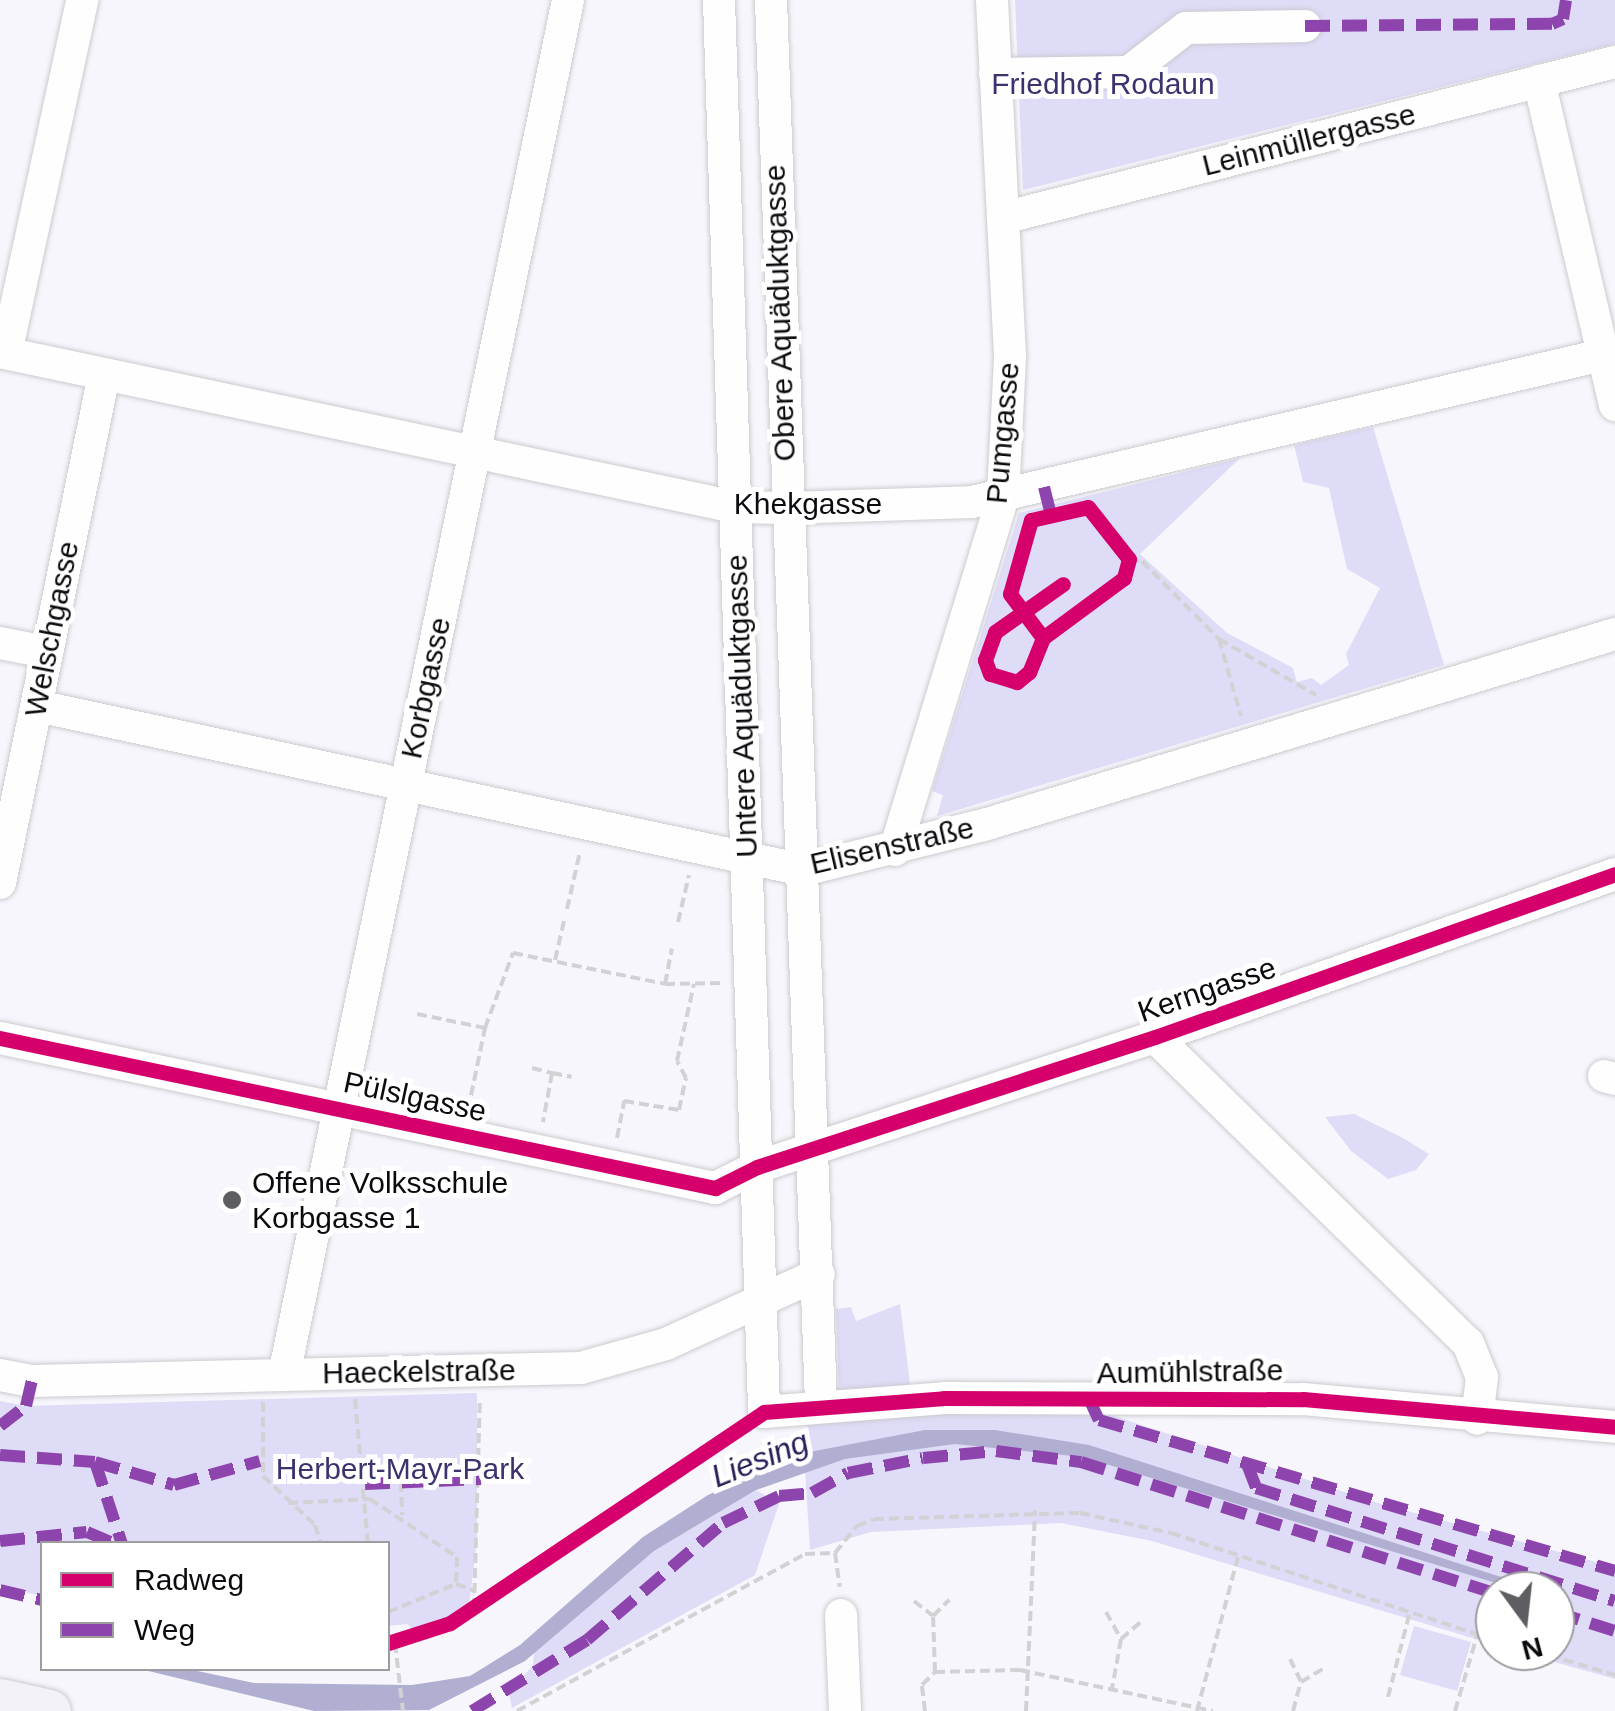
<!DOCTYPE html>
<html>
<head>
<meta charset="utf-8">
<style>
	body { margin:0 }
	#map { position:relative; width:1615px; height:1711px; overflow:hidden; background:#f7f6fc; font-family:Arial,sans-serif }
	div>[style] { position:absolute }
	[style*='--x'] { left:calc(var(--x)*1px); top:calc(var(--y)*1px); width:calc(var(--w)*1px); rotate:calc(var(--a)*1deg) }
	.green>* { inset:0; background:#dedcf7 }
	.water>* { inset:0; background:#b1afd1 }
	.path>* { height:4px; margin-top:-2px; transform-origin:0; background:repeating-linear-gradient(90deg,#d2d1d3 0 10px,transparent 0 15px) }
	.roads { filter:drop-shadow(0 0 2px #cbcbcf) drop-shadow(0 0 2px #cbcbcf) }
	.minor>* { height:32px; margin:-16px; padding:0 16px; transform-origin:16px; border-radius:16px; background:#fefeff }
	.major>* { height:42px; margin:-21px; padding:0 21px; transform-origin:21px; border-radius:21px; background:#f3f2f8 }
	.quiet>* { height:12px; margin-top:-6px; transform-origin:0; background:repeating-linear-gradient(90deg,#8e44ad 0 25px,transparent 0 37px) }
	.cycleway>* { height:15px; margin:-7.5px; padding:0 7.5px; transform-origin:7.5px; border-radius:7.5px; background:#d6006c }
	.dots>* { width:28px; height:28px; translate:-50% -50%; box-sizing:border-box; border:5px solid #fff; border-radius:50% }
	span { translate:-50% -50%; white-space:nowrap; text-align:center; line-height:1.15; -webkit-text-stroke:10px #fff; paint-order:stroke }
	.park-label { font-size:30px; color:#3c326e }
	.street-label { font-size:30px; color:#0b0b0f }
	.poi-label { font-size:30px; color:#0b0b0f }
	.left { translate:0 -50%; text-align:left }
	.water-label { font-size:32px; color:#291d57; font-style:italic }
	.legend { position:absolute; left:40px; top:1541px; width:350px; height:130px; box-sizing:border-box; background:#fff; border:2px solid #9d9d9f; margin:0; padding:12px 18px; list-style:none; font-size:30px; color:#0b0b0f }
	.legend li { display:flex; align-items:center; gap:20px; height:50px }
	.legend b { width:50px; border:2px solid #9d9d9f }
	.north { position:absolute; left:1475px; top:1571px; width:100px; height:100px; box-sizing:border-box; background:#fff; border:2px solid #9d9d9f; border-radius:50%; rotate:165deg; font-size:28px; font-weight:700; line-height:40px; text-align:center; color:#0b0b0f }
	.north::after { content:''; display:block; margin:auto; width:35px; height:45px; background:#5e5d62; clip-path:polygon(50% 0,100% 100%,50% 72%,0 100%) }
</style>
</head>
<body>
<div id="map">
	<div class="green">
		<div style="clip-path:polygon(1015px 0,1615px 0,1615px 44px,1023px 190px)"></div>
		<div style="clip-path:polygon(1373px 427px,1444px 665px,937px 816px,943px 795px,932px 791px,1019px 513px,1240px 458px,1140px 554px,1227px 633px,1293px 668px,1297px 682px,1312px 678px,1321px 685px,1349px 665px,1346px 654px,1380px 588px,1347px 569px,1329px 488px,1303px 482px,1294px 445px)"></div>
		<div style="clip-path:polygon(1354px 1114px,1403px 1138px,1429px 1154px,1416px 1170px,1388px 1179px,1351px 1151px,1325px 1117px)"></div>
		<div style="clip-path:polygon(900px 1304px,911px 1392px,839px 1395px,836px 1309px,851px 1307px,856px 1321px)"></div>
		<div style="clip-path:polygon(477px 1393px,477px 1539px,469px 1606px,436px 1626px,416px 1633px,407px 1624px,388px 1626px,388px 1544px,42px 1544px,42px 1596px,0 1586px,0 1401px,26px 1406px)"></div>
		<div style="clip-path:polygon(809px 1407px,1102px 1412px,1378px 1503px,1615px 1567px,1615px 1679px,1515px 1651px,1555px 1651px,1555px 1591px,1495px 1591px,1495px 1645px,1152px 1541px,1061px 1523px,871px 1532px,810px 1550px,804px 1453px)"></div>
		<div style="clip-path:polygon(756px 1490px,779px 1504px,755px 1575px,512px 1708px,509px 1693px,533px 1665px,534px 1652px,654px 1551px)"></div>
		<div style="clip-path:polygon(1414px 1626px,1471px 1642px,1457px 1691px,1400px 1675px)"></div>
	</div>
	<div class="water">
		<div style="clip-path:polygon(925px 1430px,995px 1430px,1089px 1445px,1545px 1591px,1522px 1591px,1083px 1457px,955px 1444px,845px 1459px,756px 1490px,654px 1551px,525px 1661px,429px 1710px,314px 1711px,140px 1669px,188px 1669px,254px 1683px,412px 1685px,470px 1676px,520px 1645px,643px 1537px,708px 1495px,804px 1453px)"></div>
	</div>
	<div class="path">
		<div style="--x:1363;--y:26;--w:5;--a:90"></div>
		<div style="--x:1129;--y:559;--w:13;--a:9"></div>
		<div style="--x:1142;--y:561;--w:110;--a:45.4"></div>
		<div style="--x:1219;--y:639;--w:112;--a:30"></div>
		<div style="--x:1219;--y:639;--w:80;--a:74.1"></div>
		<div style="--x:567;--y:909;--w:58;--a:-77.2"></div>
		<div style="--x:678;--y:922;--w:48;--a:-76.8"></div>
		<div style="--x:555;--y:960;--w:40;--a:-77"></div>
		<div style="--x:665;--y:984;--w:36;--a:-79"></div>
		<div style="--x:417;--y:1014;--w:69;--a:11.6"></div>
		<div style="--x:532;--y:1068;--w:21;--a:14"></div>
		<div style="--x:552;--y:1073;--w:50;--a:100.4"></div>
		<div style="--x:552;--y:1073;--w:20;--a:11"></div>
		<div style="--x:468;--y:1110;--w:84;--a:-78.3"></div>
		<div style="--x:485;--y:1028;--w:80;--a:-69.5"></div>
		<div style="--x:513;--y:953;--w:155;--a:11.5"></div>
		<div style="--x:665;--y:984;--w:57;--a:-1"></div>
		<div style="--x:617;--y:1138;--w:38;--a:-79"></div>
		<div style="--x:624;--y:1101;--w:56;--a:9.3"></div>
		<div style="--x:679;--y:1110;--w:33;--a:-78"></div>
		<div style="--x:686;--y:1078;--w:19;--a:-118"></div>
		<div style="--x:677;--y:1061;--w:79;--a:-77.6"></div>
		<div style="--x:258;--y:1176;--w:39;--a:10"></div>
		<div style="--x:355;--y:1399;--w:146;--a:84.9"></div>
		<div style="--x:263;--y:1402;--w:74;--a:90"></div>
		<div style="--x:263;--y:1476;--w:71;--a:43.3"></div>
		<div style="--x:315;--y:1525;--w:20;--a:72"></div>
		<div style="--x:401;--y:1482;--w:33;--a:88"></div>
		<div style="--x:288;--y:1503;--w:82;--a:-2.8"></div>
		<div style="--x:370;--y:1499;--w:105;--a:33.7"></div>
		<div style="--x:457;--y:1557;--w:27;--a:92"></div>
		<div style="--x:456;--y:1584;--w:20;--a:20"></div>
		<div style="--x:835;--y:1553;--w:34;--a:82"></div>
		<div style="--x:914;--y:1601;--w:24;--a:38"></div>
		<div style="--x:474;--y:1608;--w:210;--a:-88.4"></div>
		<div style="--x:388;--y:1612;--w:74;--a:-22.4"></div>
		<div style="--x:1106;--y:1612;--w:31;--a:61"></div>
		<div style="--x:1121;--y:1639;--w:51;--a:100.2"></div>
		<div style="--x:1121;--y:1639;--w:28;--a:-41"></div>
		<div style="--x:395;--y:1643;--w:68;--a:83.3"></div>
		<div style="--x:1535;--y:1651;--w:84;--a:16.7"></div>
		<div style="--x:1290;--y:1659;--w:25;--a:64"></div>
		<div style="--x:935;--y:1672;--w:56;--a:-92"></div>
		<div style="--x:933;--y:1616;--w:23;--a:-45"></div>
		<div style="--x:1388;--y:1697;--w:85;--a:-75.6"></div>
		<div style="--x:517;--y:1711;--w:328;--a:-28.6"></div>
		<div style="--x:805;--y:1554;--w:30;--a:-2"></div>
		<div style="--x:835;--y:1553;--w:35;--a:-51"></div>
		<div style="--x:857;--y:1526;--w:18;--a:-22"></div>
		<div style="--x:874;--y:1519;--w:206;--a:-1.7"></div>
		<div style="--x:1080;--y:1513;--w:93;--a:12.4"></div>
		<div style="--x:1171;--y:1533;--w:341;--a:18.3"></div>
		<div style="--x:925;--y:1711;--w:26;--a:-97"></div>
		<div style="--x:922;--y:1685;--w:18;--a:-45"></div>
		<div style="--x:935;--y:1672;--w:85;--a:-1.3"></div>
		<div style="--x:1020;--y:1670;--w:197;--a:12"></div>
		<div style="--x:1026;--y:1711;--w:201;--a:-87.4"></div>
		<div style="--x:1197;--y:1711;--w:159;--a:-75.1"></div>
		<div style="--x:1293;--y:1711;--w:30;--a:-75"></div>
		<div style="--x:1301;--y:1682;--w:27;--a:-31"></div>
		<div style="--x:1455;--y:1711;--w:78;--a:-73.7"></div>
	</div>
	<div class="roads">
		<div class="minor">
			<div style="--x:719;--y:0;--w:1413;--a:88.17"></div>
			<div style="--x:764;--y:1412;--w:181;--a:-4.4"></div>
			<div style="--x:944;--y:1398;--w:359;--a:0.2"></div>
			<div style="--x:1303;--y:1399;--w:313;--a:5.1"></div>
			<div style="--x:771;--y:0;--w:1407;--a:87.96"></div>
			<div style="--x:995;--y:74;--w:134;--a:-0.9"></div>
			<div style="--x:1129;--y:72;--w:72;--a:-37.7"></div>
			<div style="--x:1186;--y:28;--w:119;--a:-1"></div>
			<div style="--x:1539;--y:81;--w:333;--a:76.8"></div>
			<div style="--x:1003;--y:218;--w:632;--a:-14.3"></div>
			<div style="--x:0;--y:352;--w:751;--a:11.91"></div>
			<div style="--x:735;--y:507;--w:50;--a:1.1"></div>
			<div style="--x:785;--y:508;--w:187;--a:-1.8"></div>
			<div style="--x:972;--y:502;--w:660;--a:-13.13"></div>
			<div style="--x:6;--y:353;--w:361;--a:-77.8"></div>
			<div style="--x:0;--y:643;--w:47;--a:11.1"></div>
			<div style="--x:37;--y:706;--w:783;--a:12.08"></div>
			<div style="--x:803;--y:870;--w:187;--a:-14"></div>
			<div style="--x:984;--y:825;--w:659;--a:-16.84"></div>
			<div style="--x:895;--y:850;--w:370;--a:-73"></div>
			<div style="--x:1003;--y:496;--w:140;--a:-87.1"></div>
			<div style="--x:1010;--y:356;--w:356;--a:-92.9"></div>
			<div style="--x:0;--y:883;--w:519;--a:-78.43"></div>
			<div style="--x:1155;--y:1037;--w:438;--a:44.4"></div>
			<div style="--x:1468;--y:1343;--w:37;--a:68"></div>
			<div style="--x:1482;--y:1377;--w:42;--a:96.8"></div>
			<div style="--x:0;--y:1038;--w:731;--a:11.85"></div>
			<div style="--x:715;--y:1188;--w:47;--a:-26.6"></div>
			<div style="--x:757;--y:1167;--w:419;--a:-18.1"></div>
			<div style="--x:1155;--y:1037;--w:488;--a:-19.5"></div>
			<div style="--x:1604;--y:1076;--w:11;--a:15"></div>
			<div style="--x:0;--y:1375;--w:33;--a:11"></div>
			<div style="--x:32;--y:1381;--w:549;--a:-1.36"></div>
			<div style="--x:581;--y:1368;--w:88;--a:-15.8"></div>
			<div style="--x:666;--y:1344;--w:168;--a:-24.6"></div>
			<div style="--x:284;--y:1375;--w:1404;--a:-78.33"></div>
			<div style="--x:841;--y:1615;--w:96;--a:87.6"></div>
		</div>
		<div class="major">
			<div style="--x:0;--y:1700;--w:51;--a:12.4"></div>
		</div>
	</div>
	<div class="quiet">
		<div style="--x:1305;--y:26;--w:247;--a:-0.5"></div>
		<div style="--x:1552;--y:24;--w:12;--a:-24"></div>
		<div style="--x:1563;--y:19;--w:19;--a:-81"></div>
		<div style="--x:1044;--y:487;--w:29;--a:76"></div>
		<div style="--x:1090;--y:1401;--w:21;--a:65"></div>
		<div style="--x:1099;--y:1420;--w:538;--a:16.31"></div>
		<div style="--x:0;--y:1426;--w:33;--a:-38"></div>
		<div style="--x:26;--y:1406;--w:26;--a:-77"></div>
		<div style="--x:0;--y:1455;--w:95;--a:4.2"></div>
		<div style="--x:95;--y:1462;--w:82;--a:16.2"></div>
		<div style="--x:174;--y:1485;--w:89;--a:-15.6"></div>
		<div style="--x:95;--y:1462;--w:86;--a:71.8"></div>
		<div style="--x:1247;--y:1464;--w:26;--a:69"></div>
		<div style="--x:1256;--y:1488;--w:376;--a:17.5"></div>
		<div style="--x:365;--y:1484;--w:116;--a:-2.5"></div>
		<div style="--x:0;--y:1541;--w:87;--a:-5.9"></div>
		<div style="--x:87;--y:1532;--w:30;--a:23"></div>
		<div style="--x:0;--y:1590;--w:43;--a:13.4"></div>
		<div style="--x:1555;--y:1612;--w:63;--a:17.6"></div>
		<div style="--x:472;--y:1711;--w:135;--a:-31.7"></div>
		<div style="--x:587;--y:1640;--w:179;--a:-40.7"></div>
		<div style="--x:723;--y:1523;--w:62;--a:-25.7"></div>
		<div style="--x:779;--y:1496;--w:33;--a:-5"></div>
		<div style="--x:812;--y:1493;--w:41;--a:-29.1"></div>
		<div style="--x:848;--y:1473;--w:76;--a:-11.3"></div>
		<div style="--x:923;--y:1458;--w:73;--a:-5.5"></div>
		<div style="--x:996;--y:1451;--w:86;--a:7.4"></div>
		<div style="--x:1081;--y:1462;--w:434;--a:17.6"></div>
	</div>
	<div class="cycleway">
		<div style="--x:1088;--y:507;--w:66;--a:51.7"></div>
		<div style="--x:1129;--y:559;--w:20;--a:105"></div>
		<div style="--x:1124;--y:578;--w:101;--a:143.5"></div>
		<div style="--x:1043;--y:638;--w:55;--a:-126.9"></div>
		<div style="--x:1010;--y:594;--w:77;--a:-74.2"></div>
		<div style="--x:1031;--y:520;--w:58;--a:-12.8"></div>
		<div style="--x:1043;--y:638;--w:37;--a:112"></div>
		<div style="--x:1029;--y:672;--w:16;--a:140"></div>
		<div style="--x:1017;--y:682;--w:28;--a:-163"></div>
		<div style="--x:990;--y:674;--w:15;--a:-110"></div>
		<div style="--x:985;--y:660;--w:30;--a:-70"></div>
		<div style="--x:995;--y:632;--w:83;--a:-35.2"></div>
		<div style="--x:0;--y:1038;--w:731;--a:11.85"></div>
		<div style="--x:715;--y:1188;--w:47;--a:-26.6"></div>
		<div style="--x:757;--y:1167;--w:419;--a:-18.1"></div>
		<div style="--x:1155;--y:1037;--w:488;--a:-19.5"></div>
		<div style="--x:388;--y:1643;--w:65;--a:-17.9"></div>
		<div style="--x:450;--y:1623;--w:378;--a:-33.9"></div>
		<div style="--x:764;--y:1412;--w:181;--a:-4.4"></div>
		<div style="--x:944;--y:1398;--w:359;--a:0.2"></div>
		<div style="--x:1303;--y:1399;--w:313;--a:5.1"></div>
	</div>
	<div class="dots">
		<div style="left:232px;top:1200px;background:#5e5d62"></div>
	</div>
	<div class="park-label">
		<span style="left:1103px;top:84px">Friedhof Rodaun</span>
		<span style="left:400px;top:1469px">Herbert-Mayr-Park</span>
	</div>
	<div class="street-label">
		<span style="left:1309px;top:140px;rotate:-14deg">Leinmüllergasse</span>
		<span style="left:780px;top:313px;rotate:-92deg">Obere Aquäduktgasse</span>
		<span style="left:1003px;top:433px;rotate:-85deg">Pumgasse</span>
		<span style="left:808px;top:504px">Khekgasse</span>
		<span style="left:52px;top:629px;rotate:-79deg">Welschgasse</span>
		<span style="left:426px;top:688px;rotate:-78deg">Korbgasse</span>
		<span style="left:742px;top:706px;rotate:-92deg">Untere Aquäduktgasse</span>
		<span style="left:892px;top:846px;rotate:-13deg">Elisenstraße</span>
		<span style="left:1207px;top:990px;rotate:-19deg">Kerngasse</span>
		<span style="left:415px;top:1097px;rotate:12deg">Pülslgasse</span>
		<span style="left:419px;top:1372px;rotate:-1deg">Haeckelstraße</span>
		<span style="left:1190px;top:1372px;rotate:-1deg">Aumühlstraße</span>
	</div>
	<div class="poi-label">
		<span class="left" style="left:252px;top:1200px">Offene Volksschule<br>Korbgasse 1</span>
	</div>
	<div class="water-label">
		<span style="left:760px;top:1459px;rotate:-22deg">Liesing</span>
	</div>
	<ul class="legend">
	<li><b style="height:12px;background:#d6006c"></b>Radweg</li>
	<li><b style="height:12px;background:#8e44ad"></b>Weg</li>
	</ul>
	<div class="north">N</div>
</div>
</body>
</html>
